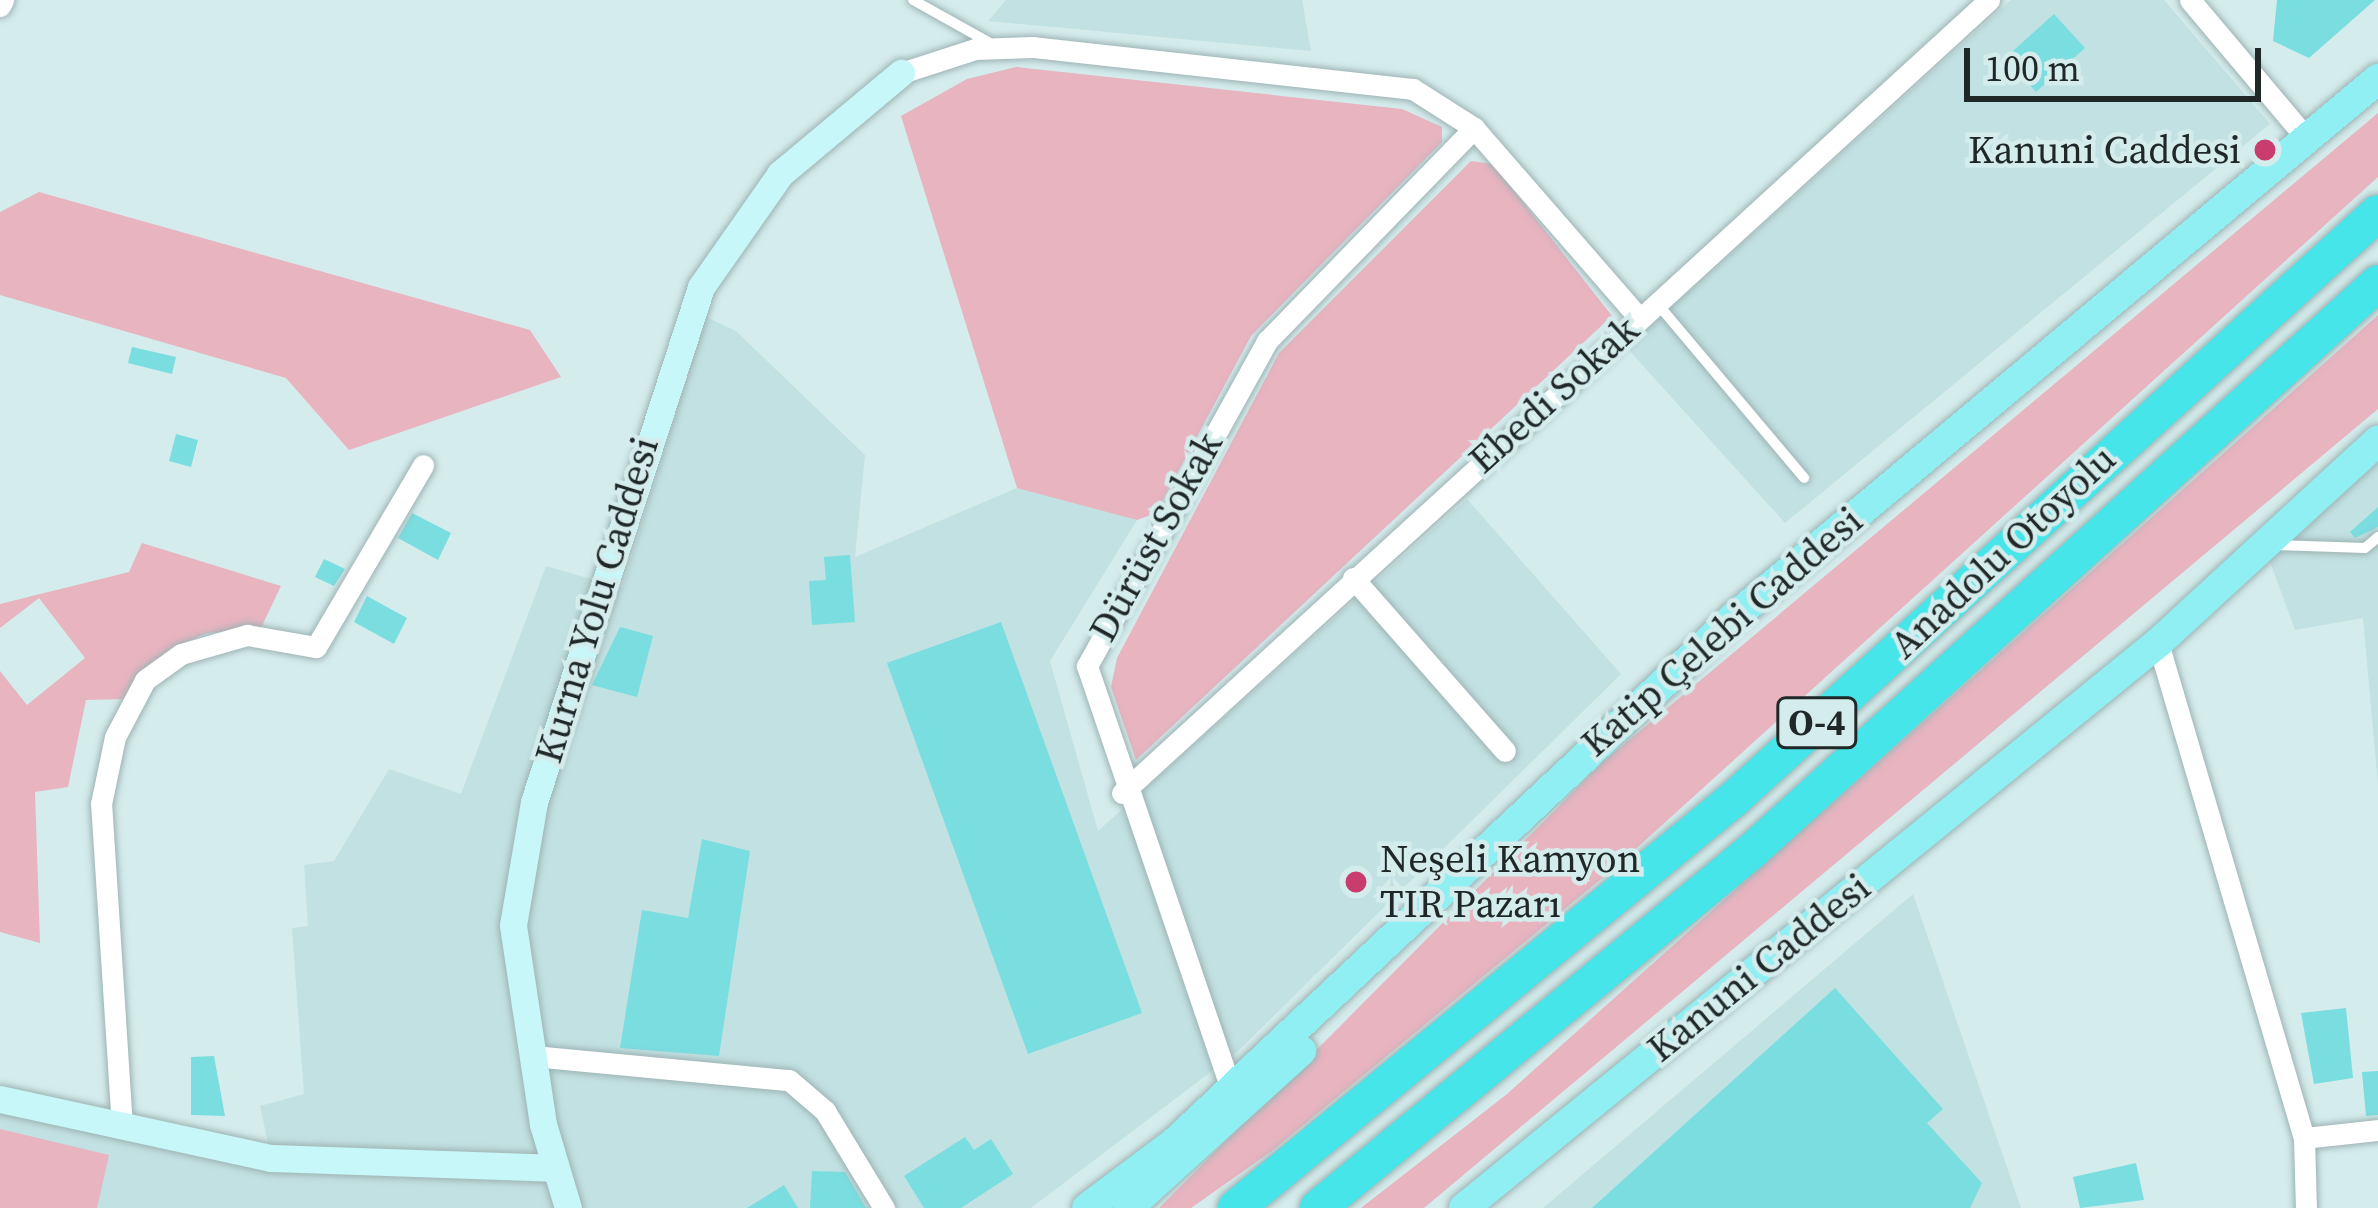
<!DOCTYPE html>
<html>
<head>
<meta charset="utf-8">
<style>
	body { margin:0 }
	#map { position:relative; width:2378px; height:1208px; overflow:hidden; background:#d5ecec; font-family:"Source Serif 4",serif }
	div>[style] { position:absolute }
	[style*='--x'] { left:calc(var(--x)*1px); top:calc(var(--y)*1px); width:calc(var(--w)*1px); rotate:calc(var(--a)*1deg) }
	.built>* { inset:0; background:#c2e1e2 }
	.green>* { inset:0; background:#e7b4c0 }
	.building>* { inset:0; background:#7adde0 }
	.roads { filter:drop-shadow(0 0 3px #9eb3b4) drop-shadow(0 0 3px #9eb3b4) }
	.lane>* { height:10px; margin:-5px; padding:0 5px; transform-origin:5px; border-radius:5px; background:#fff }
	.street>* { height:21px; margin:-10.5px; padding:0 10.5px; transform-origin:10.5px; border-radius:10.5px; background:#fff }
	.secondary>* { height:27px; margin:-13.5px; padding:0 13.5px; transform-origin:13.5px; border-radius:13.5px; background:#c8f7f9 }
	.primary>* { height:30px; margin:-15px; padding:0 15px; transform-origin:15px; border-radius:15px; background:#90eff2 }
	.highway>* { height:36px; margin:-18px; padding:0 18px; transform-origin:18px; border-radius:18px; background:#46e5ea }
	.dots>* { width:33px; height:33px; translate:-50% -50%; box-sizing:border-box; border:6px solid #d5ecec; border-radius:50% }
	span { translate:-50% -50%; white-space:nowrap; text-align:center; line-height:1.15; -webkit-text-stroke:9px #d5ecec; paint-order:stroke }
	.shield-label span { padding:3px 9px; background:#d5ecec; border:3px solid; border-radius:9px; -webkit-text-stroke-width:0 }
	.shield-label { font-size:36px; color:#1f2727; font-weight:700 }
	.poi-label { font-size:39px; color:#1f2727 }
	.right { translate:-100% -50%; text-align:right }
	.left { translate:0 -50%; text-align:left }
	.street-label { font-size:39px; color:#1f2727 }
	.scale { position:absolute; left:1964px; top:48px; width:297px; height:54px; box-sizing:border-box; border:6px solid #1f2727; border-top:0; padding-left:15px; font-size:36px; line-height:42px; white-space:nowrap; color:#1f2727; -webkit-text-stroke:9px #d5ecec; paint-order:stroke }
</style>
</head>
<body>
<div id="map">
	<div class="built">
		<div style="clip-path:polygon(1006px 0,1302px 0,1311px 51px,988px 21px)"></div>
		<div style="clip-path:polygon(2011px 0,2164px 0,2270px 124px,1785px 523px,1627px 348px)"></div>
		<div style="clip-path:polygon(706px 317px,736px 331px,865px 455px,855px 557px,1024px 485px,1137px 520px,1050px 661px,1098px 831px,1467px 499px,1621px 674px,1237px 1052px,1031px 1208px,0 1208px,0 1106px,273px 1166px,260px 1106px,304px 1094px,292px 928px,308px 926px,304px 865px,334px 861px,389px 769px,461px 794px,546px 566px,622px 588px)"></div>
		<div style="clip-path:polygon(2378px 463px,2378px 785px,2363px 618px,2295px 630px,2269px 559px)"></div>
		<div style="clip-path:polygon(1913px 894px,2021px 1208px,1543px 1208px)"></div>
	</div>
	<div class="green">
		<div style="clip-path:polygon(1016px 67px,1402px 109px,1442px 127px,1442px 142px,1251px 336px,1156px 513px,1137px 520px,1017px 488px,901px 116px,967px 79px)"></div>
		<div style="clip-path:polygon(2378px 113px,2378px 177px,1618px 865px,1272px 1151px,1191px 1208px,1159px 1208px,1604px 761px)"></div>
		<div style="clip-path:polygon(1471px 161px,1493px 164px,1612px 316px,1136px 760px,1111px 687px,1117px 658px,1279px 353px)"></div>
		<div style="clip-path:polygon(39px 192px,530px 330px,561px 377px,349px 450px,286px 378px,0 295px,0 212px)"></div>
		<div style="clip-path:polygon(2378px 315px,2378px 409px,1424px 1208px,1361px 1208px,1507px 1094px)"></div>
		<div style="clip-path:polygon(142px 543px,281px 586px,260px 630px,207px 633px,170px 649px,126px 699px,86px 700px,68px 787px,35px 792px,40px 943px,0 932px,0 671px,27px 705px,85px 658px,39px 598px,0 628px,0 604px,129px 572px)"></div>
		<div style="clip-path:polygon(0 1129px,109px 1155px,97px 1208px,0 1208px)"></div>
	</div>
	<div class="building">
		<div style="clip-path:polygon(2277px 0,2375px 0,2309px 58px,2273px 41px)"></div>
		<div style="clip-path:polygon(2054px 14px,2085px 48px,2036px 92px,2005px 58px)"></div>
		<div style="clip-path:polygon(132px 347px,176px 357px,172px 374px,128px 363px)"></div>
		<div style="clip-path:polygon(176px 434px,198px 440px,191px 467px,169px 461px)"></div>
		<div style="clip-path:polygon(2378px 507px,2378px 527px,2355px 538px,2350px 532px)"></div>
		<div style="clip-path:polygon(412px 513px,451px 533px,438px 560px,398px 538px)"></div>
		<div style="clip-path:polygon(850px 555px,855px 622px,812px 625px,809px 581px,826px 580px,824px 557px)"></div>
		<div style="clip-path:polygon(324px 559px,345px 569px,334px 586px,315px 577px)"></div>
		<div style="clip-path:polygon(367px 596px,407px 618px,394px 644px,354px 622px)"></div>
		<div style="clip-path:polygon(1001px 622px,1142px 1013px,1028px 1054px,887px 663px)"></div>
		<div style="clip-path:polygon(620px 627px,653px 636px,637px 697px,592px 685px)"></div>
		<div style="clip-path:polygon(702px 839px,750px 851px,719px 1056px,620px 1048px,642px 910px,688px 918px)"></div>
		<div style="clip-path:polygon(1835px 988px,1943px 1109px,1927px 1123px,1982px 1183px,1970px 1208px,1592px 1208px)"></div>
		<div style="clip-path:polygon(2346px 1008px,2353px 1078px,2314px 1084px,2301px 1013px)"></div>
		<div style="clip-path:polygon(214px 1056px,225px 1116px,191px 1115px,191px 1057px)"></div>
		<div style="clip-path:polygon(2378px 1071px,2378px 1115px,2366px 1116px,2362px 1072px)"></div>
		<div style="clip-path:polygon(965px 1137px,974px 1150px,991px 1139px,1013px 1174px,961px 1208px,924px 1208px,904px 1176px)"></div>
		<div style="clip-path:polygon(2136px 1163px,2144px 1200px,2080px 1208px,2073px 1177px)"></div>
		<div style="clip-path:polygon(812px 1171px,845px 1172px,866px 1208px,810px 1208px)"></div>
		<div style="clip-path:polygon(784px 1185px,798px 1208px,747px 1208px)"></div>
	</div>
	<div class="roads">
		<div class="lane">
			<div style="--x:913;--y:0;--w:86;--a:29.2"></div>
			<div style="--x:1656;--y:302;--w:230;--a:49.9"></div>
			<div style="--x:2276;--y:545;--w:89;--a:1.9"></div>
			<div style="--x:2365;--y:548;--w:17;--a:-40"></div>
		</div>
		<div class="street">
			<div style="--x:2190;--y:0;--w:183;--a:49.9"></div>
			<div style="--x:0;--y:6;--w:7;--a:-63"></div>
			<div style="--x:901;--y:73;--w:78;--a:-18"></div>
			<div style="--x:975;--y:49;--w:58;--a:-2"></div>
			<div style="--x:1033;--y:47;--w:382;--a:6.3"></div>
			<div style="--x:1413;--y:89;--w:72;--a:32.6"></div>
			<div style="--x:1474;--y:128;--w:252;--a:49"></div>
			<div style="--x:1353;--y:578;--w:230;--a:48.7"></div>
			<div style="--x:2158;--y:643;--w:516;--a:73.57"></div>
			<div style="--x:2304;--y:1138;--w:70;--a:88.4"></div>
			<div style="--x:1122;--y:793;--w:1175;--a:-42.45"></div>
			<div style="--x:533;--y:1056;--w:257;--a:5.4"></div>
			<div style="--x:789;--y:1080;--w:48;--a:40.7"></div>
			<div style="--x:825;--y:1111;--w:114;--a:58.7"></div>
			<div style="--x:1231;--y:1089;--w:447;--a:-108.8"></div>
			<div style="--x:1087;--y:666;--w:372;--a:-61"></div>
			<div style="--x:1267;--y:341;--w:297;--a:-45.8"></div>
			<div style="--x:122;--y:1127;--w:324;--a:-93.7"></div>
			<div style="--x:101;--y:804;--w:68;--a:-78.2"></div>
			<div style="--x:115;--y:737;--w:64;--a:-62.2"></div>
			<div style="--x:145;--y:680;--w:44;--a:-35.8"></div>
			<div style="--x:181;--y:654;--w:69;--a:-16.1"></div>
			<div style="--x:247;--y:635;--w:70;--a:9.9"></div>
			<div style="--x:316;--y:647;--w:211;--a:-59.5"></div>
			<div style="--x:2304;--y:1138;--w:74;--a:-6.2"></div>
		</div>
		<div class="secondary">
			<div style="--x:0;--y:1099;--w:277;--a:12.3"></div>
			<div style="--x:271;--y:1158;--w:282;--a:2"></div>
			<div style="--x:568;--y:1208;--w:88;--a:-106.6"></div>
			<div style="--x:543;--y:1124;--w:201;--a:-98.6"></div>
			<div style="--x:513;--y:925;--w:125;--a:-80.3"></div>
			<div style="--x:534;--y:802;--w:541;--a:-72.03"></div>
			<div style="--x:701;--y:287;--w:138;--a:-55"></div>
			<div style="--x:780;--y:174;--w:158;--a:-39.9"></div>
		</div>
		<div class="primary">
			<div style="--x:1087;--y:1208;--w:109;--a:-36.8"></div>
			<div style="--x:1174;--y:1143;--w:767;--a:-43.2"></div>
			<div style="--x:1733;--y:618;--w:841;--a:-39.88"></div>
			<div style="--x:1128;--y:1208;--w:234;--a:-42.2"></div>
			<div style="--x:1464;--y:1208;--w:895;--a:-39.15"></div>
			<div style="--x:2158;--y:643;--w:299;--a:-42.6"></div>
		</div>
		<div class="highway">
			<div style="--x:1236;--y:1208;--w:646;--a:-39.41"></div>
			<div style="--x:1735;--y:798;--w:869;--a:-42.3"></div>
			<div style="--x:1318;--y:1208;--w:563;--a:-39.45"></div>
			<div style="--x:1753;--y:850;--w:844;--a:-42.21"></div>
		</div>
	</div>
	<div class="dots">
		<div style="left:2265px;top:150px;background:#c83c6e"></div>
		<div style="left:1356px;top:882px;background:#c83c6e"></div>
	</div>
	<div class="shield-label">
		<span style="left:1817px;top:723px">O-4</span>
	</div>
	<div class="poi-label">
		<span class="right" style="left:2241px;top:150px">Kanuni Caddesi</span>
		<span class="left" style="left:1380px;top:882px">Neşeli Kamyon<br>TIR Pazarı</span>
	</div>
	<div class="street-label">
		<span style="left:1554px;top:395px;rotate:-42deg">Ebedi Sokak</span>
		<span style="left:1156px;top:537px;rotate:-61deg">Dürüst Sokak</span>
		<span style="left:2003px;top:552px;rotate:-43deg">Anadolu Otoyolu</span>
		<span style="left:597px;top:600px;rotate:-73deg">Kurna Yolu Caddesi</span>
		<span style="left:1722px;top:632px;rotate:-41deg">Katip Çelebi Caddesi</span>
		<span style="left:1759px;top:968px;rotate:-39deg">Kanuni Caddesi</span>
	</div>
	<div class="scale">100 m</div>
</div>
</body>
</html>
